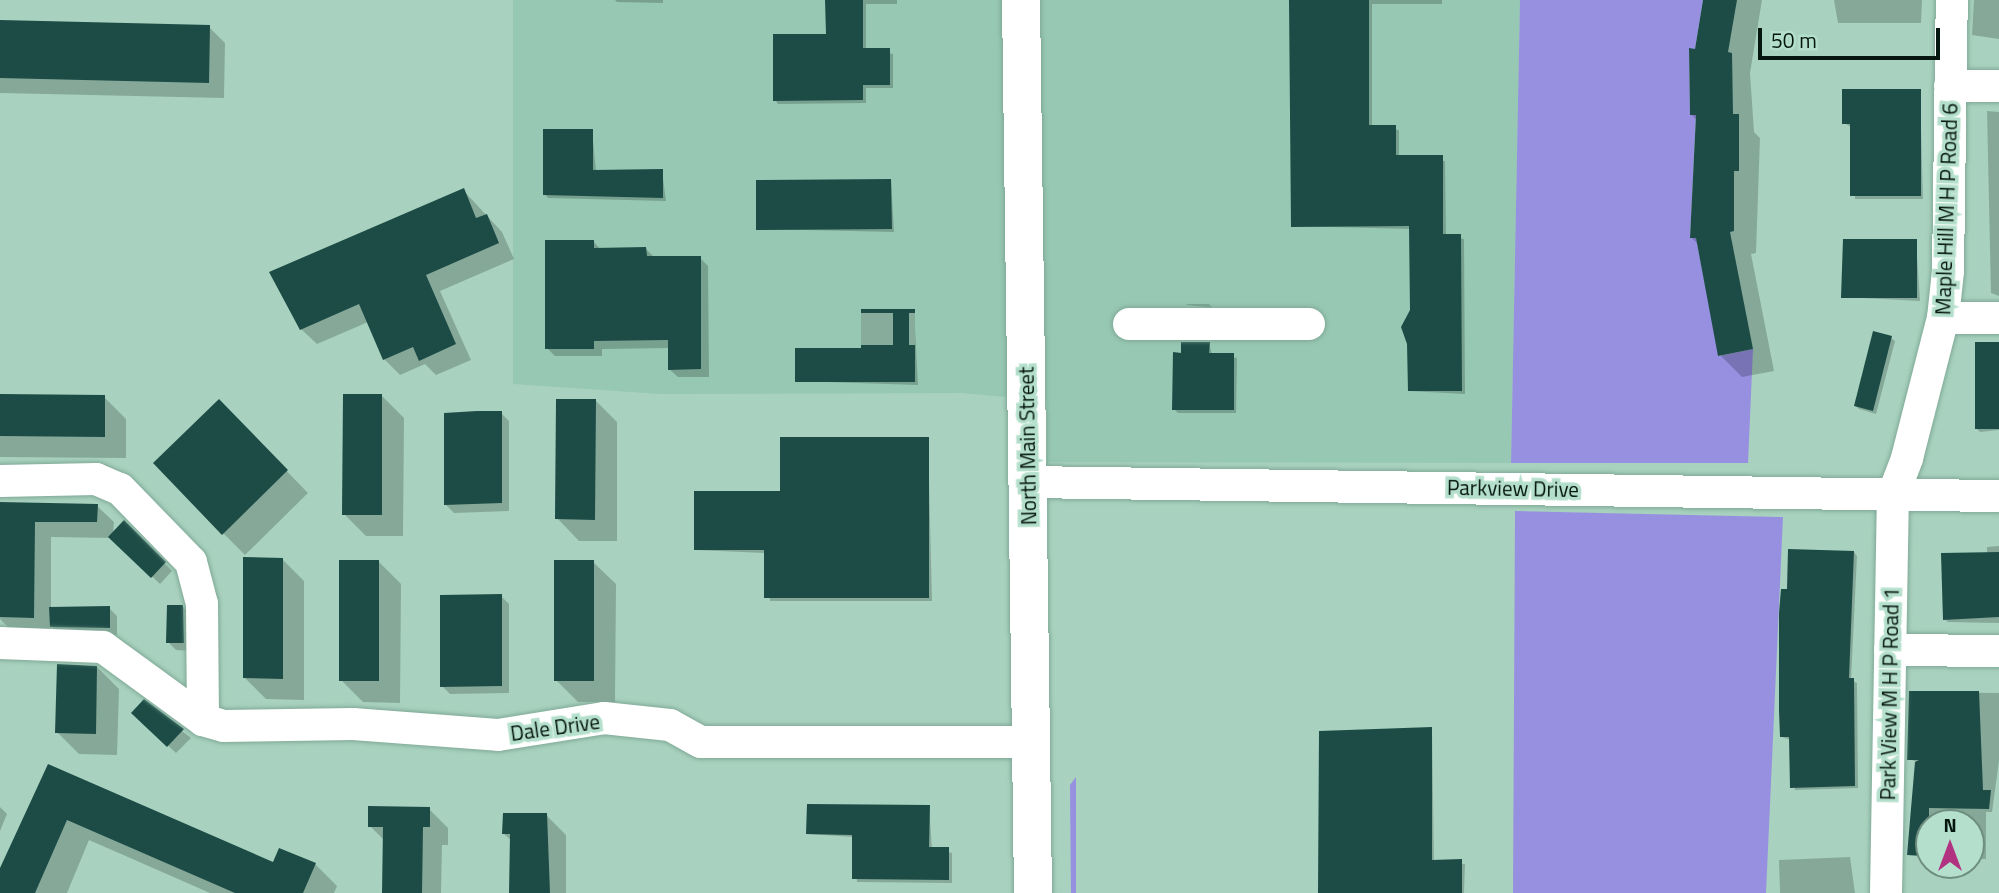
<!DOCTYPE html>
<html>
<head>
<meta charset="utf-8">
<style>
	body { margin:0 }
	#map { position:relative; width:1999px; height:893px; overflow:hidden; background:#a8d2bf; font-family:"Titillium Web",sans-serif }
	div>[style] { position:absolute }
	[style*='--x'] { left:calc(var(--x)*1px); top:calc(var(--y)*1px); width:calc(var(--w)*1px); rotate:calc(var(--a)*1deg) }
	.built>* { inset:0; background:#96c8b3 }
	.green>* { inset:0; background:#9790e1 }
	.shadow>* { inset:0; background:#0003 }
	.building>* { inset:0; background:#1d4c47 }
	.minor-tunnel>* { height:32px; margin-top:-16px; transform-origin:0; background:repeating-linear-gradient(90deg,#87ac9c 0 32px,transparent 0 48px) }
	.roads { filter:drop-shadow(0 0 2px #80a997) drop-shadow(0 0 2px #80a997) }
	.minor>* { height:32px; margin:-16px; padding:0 16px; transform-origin:16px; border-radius:16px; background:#fff }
	.major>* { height:38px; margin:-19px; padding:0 19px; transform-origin:19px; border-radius:19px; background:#fff }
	span { translate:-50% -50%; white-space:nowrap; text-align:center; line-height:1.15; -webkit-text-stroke:7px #b4dfcc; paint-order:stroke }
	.street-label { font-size:21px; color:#05150f }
	.north { position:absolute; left:1915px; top:809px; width:70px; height:70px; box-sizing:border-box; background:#b4dfcc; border:2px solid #6e8e80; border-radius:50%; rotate:0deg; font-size:19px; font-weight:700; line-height:28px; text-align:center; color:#05150f }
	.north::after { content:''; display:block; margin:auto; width:24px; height:32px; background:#b03281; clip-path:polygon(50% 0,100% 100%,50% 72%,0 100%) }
	.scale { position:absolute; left:1758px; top:28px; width:182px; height:32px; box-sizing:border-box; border:4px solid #05150f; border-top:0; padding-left:9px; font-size:21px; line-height:24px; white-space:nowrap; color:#05150f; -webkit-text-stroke:5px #b4dfcc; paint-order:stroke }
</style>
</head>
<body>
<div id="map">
	<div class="built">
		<div style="clip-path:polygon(513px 0,1520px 0,1511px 463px,1047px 462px,1047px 401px,962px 393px,660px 394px,513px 384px)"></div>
	</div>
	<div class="green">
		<div style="clip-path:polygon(1520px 0,1703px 0,1695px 49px,1689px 49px,1690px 114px,1696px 115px,1690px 238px,1696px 238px,1719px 356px,1753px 349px,1748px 463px,1511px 463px)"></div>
		<div style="clip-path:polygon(1515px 511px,1783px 517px,1766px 893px,1513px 893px)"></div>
		<div style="clip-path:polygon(1076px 777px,1076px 893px,1071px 893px,1070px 785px)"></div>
	</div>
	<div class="shadow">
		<div style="clip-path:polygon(615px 0,663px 0,663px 3px,617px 2px)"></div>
		<div style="clip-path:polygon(827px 0,897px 0,897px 4px,866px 4px,866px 50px,893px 54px,893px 88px,866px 88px,866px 103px,778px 104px,775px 100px,828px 36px)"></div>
		<div style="clip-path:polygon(1291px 0,1442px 0,1442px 4px,1372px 4px,1372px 127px,1399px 130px,1399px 157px,1445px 161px,1446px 235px,1464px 239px,1465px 394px,1409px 391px,1411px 229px,1293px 226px)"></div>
		<div style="clip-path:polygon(1705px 0,1762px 0,1750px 73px,1754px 132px,1760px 138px,1756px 253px,1751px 254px,1774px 371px,1742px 377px,1720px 355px,1699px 245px,1692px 238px,1697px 120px,1691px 114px)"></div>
		<div style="clip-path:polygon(1834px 0,1922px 0,1921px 23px,1838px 23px)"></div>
		<div style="clip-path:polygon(1974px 0,1999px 0,1999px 39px,1972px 35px)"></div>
		<div style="clip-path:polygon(0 22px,209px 27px,225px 43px,224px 98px,0 93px)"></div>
		<div style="clip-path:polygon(1920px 91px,1923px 199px,1855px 199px,1851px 127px,1844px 123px)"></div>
		<div style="clip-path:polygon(1987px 111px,1999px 112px,1999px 296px,1991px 293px)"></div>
		<div style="clip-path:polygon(592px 130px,596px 171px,662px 171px,666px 201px,548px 198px,545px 194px)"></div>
		<div style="clip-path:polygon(891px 181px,894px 232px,758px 229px)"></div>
		<div style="clip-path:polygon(463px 190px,502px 232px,514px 259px,440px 291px,471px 360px,436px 375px,425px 364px,400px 375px,384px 359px,368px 322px,317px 344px,301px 329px)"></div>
		<div style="clip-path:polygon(593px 241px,601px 250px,646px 249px,655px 258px,700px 258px,708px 266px,709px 377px,678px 377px,669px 369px,669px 348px,602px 349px,602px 356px,555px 356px,547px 348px)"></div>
		<div style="clip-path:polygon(1916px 241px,1920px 301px,1843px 297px)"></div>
		<div style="clip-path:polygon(1186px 304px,1209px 304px,1213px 308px,1187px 305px)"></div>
		<div style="clip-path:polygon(914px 310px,918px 385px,797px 381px,863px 350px)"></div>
		<div style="clip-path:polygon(1891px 338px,1895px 341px,1876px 414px,1859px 409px,1856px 406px)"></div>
		<div style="clip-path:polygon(1209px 344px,1212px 354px,1237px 358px,1236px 413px,1178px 413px,1174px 409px,1183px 354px)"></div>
		<div style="clip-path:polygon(1999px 344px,1999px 430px,1980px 432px,1977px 429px)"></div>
		<div style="clip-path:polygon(0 396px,104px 397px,126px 419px,126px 458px,0 457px)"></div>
		<div style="clip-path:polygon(382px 396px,404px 418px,403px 536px,366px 536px,344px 514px)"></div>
		<div style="clip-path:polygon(595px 400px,617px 422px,617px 541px,579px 541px,557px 518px)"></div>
		<div style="clip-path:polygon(501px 413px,509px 421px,509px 511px,454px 513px,446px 505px)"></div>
		<div style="clip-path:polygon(240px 423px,308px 493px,245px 555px,223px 533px)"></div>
		<div style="clip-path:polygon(928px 439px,932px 601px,770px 601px,766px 553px,696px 550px,782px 493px)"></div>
		<div style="clip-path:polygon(0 504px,97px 506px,114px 522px,113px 533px,124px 522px,172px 571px,160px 584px,112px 538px,51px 537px,51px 608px,109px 608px,117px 616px,117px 635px,59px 634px,50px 625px,50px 634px,14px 633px,0 619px)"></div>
		<div style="clip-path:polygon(1999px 546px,1999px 623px,1948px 622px,1945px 619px,1987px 554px,1987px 547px)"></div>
		<div style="clip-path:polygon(1854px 552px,1857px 556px,1851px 680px,1857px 683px,1858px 788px,1795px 790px,1791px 740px,1782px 737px)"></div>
		<div style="clip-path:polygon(282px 559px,304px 581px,304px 700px,266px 699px,244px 677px)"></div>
		<div style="clip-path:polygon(379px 562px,401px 584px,400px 703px,363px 702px,341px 680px)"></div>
		<div style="clip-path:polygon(593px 562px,616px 584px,615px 702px,578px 702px,556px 680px)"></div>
		<div style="clip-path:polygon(501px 596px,509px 604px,509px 693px,450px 694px,442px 686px)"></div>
		<div style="clip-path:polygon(183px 607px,191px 615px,191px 651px,176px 650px,168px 642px)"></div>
		<div style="clip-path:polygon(97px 667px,119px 689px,117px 755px,79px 754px,57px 732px)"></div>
		<div style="clip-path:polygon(1911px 692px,1999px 693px,1999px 761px,1992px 812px,1986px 812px,1986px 859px,1971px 859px,1971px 823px,1929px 823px,1929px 858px,1909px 855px,1920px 763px,1909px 759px)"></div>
		<div style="clip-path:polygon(144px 702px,191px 738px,176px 753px,133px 713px)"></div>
		<div style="clip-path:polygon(1432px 729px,1434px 862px,1465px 864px,1464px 893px,1319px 893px)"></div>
		<div style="clip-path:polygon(49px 766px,274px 864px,315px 864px,337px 886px,334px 893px,210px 893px,89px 840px,67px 893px,0 893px,0 877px)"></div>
		<div style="clip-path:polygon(0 807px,7px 814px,0 831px)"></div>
		<div style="clip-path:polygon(929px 807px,932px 849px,952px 853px,952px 883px,857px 882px,854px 837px,808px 834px)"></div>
		<div style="clip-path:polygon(429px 809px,448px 828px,448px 845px,442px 845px,441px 893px,384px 893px,385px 841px,370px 826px)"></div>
		<div style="clip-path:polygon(546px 815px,566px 835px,566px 893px,511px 893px,512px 841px,504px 834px)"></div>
		<div style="clip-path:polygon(1850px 857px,1855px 893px,1780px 893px,1779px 860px)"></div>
	</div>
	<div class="building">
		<div style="clip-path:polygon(825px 0,863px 0,863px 48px,890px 48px,890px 85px,863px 85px,863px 100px,773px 101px,773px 34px,826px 34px)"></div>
		<div style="clip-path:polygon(1289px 0,1369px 0,1369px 125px,1396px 125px,1396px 155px,1443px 155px,1443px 234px,1461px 234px,1462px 391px,1408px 391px,1407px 344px,1401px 327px,1410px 310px,1409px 226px,1291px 227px)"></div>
		<div style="clip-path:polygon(1703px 0,1737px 0,1728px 52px,1732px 53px,1733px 114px,1739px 114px,1739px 171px,1734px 171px,1734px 231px,1730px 232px,1753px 349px,1718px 356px,1696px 238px,1690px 238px,1696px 115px,1690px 115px,1689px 48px,1695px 49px)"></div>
		<div style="clip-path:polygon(0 20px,210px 25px,209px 83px,0 78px)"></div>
		<div style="clip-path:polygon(1842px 89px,1921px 89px,1921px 196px,1850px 196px,1850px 124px,1842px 124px)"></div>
		<div style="clip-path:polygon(543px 129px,593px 129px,593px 170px,663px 169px,663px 198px,543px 195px)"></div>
		<div style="clip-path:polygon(891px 179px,892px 229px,756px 230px,756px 180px)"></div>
		<div style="clip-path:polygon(464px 188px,476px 218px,487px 214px,499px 243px,426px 275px,456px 344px,419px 361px,413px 347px,383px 360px,359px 304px,300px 330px,269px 272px)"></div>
		<div style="clip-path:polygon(1843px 239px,1917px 239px,1917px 298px,1841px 298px)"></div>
		<div style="clip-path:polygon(545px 240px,594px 240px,594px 248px,646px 247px,647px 256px,701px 256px,701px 369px,668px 370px,668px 340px,594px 341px,594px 349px,545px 349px)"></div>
		<div style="clip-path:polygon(861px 309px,915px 309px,915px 382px,795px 382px,795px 348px,861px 348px)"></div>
		<div style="clip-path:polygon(1873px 331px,1892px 336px,1873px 411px,1854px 406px)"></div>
		<div style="clip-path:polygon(1181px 342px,1210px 342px,1209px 353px,1234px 353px,1234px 410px,1172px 410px,1173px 352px,1181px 353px)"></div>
		<div style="clip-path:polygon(1975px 342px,1999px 342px,1999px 429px,1975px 429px)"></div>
		<div style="clip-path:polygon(0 394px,105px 395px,105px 437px,0 436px)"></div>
		<div style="clip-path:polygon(343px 394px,382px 394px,382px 515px,342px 515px)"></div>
		<div style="clip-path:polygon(219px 399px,288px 470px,222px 535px,153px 463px)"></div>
		<div style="clip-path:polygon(556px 399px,596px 399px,595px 520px,555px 519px)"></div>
		<div style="clip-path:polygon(477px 411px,502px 411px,502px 503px,444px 505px,444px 413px)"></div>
		<div style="clip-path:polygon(780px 437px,929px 437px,929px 598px,764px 598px,764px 550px,694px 550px,694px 491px,780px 491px)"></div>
		<div style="clip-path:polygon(0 502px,98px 504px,97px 522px,35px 522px,34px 618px,0 617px)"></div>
		<div style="clip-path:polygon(124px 520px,166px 562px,151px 578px,108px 537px)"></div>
		<div style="clip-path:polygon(1788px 549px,1854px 551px,1849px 678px,1854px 678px,1855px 786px,1790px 788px,1789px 737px,1780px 737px,1779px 711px,1779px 613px,1781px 589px,1787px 589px)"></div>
		<div style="clip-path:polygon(1999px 552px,1999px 617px,1943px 620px,1941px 553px)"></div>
		<div style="clip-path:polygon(243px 557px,283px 558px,283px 679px,243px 678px)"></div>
		<div style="clip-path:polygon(339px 560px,379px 560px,379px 681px,339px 681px)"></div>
		<div style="clip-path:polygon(554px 560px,594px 560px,594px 681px,554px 681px)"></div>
		<div style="clip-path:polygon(502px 594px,502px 686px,440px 687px,440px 595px)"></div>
		<div style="clip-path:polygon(167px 605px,183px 605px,184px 643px,166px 643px)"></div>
		<div style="clip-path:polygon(110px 606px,110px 628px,50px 627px,49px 607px)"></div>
		<div style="clip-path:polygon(57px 664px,97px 666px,96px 734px,55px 733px)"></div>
		<div style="clip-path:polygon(1909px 691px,1979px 691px,1983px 790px,1991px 790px,1989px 809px,1929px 808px,1929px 856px,1907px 855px,1915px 762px,1919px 760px,1907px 760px)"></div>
		<div style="clip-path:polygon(144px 699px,184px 729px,167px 747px,131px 713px)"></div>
		<div style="clip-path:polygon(1432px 727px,1432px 860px,1462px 859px,1462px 893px,1318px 893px,1319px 731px)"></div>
		<div style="clip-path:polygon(48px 764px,273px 862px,279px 848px,316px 863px,303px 893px,235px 893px,67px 820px,35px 893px,0 893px,0 868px)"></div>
		<div style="clip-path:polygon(807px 804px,930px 805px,929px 847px,949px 847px,949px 880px,852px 879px,852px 835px,806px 834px)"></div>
		<div style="clip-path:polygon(368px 806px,430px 807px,430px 827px,423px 827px,422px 893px,382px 893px,383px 827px,368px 827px)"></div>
		<div style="clip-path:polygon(503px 813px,547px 813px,550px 893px,509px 893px,510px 834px,502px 834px)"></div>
	</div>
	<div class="minor-tunnel">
		<div style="--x:861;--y:329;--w:54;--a:0"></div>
	</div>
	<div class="roads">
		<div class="minor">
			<div style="--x:1950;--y:86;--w:49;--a:0"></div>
			<div style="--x:1943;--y:318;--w:56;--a:0"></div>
			<div style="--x:1129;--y:324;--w:180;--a:0"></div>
			<div style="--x:0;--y:481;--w:96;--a:-1.2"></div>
			<div style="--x:96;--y:479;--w:26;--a:23"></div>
			<div style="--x:120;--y:489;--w:102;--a:45.8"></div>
			<div style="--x:191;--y:562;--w:43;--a:75.3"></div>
			<div style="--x:202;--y:604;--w:116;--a:89.5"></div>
			<div style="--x:203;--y:720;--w:22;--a:16"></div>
			<div style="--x:224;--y:726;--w:129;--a:-0.9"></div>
			<div style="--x:353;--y:724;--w:145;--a:4.3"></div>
			<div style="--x:498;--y:735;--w:107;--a:-9.1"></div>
			<div style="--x:604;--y:718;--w:66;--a:6.1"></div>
			<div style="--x:670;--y:725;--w:35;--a:29"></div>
			<div style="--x:701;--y:742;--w:330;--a:0"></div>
			<div style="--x:1027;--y:482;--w:972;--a:0.83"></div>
			<div style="--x:0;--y:643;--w:103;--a:2.2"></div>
			<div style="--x:103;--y:647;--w:124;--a:36.1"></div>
			<div style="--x:1890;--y:650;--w:109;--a:0.5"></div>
			<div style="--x:1886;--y:893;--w:398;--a:-89"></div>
			<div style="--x:1893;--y:495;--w:40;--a:-69"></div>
			<div style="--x:1907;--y:458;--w:145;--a:-75.6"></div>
			<div style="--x:1943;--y:318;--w:47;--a:-83.9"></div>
			<div style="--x:1948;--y:271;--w:271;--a:-89.2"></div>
		</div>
		<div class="major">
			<div style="--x:1021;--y:0;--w:893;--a:89.23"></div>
		</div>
	</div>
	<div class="street-label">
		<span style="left:1946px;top:209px;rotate:-88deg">Maple Hill M H P Road 6</span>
		<span style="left:1027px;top:446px;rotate:-91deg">North Main Street</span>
		<span style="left:1513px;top:488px;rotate:1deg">Parkview Drive</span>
		<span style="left:1889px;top:694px;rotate:-89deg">Park View M H P Road 1</span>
		<span style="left:555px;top:727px;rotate:-8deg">Dale Drive</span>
	</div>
	<div class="north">N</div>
	<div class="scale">50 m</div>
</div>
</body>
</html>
